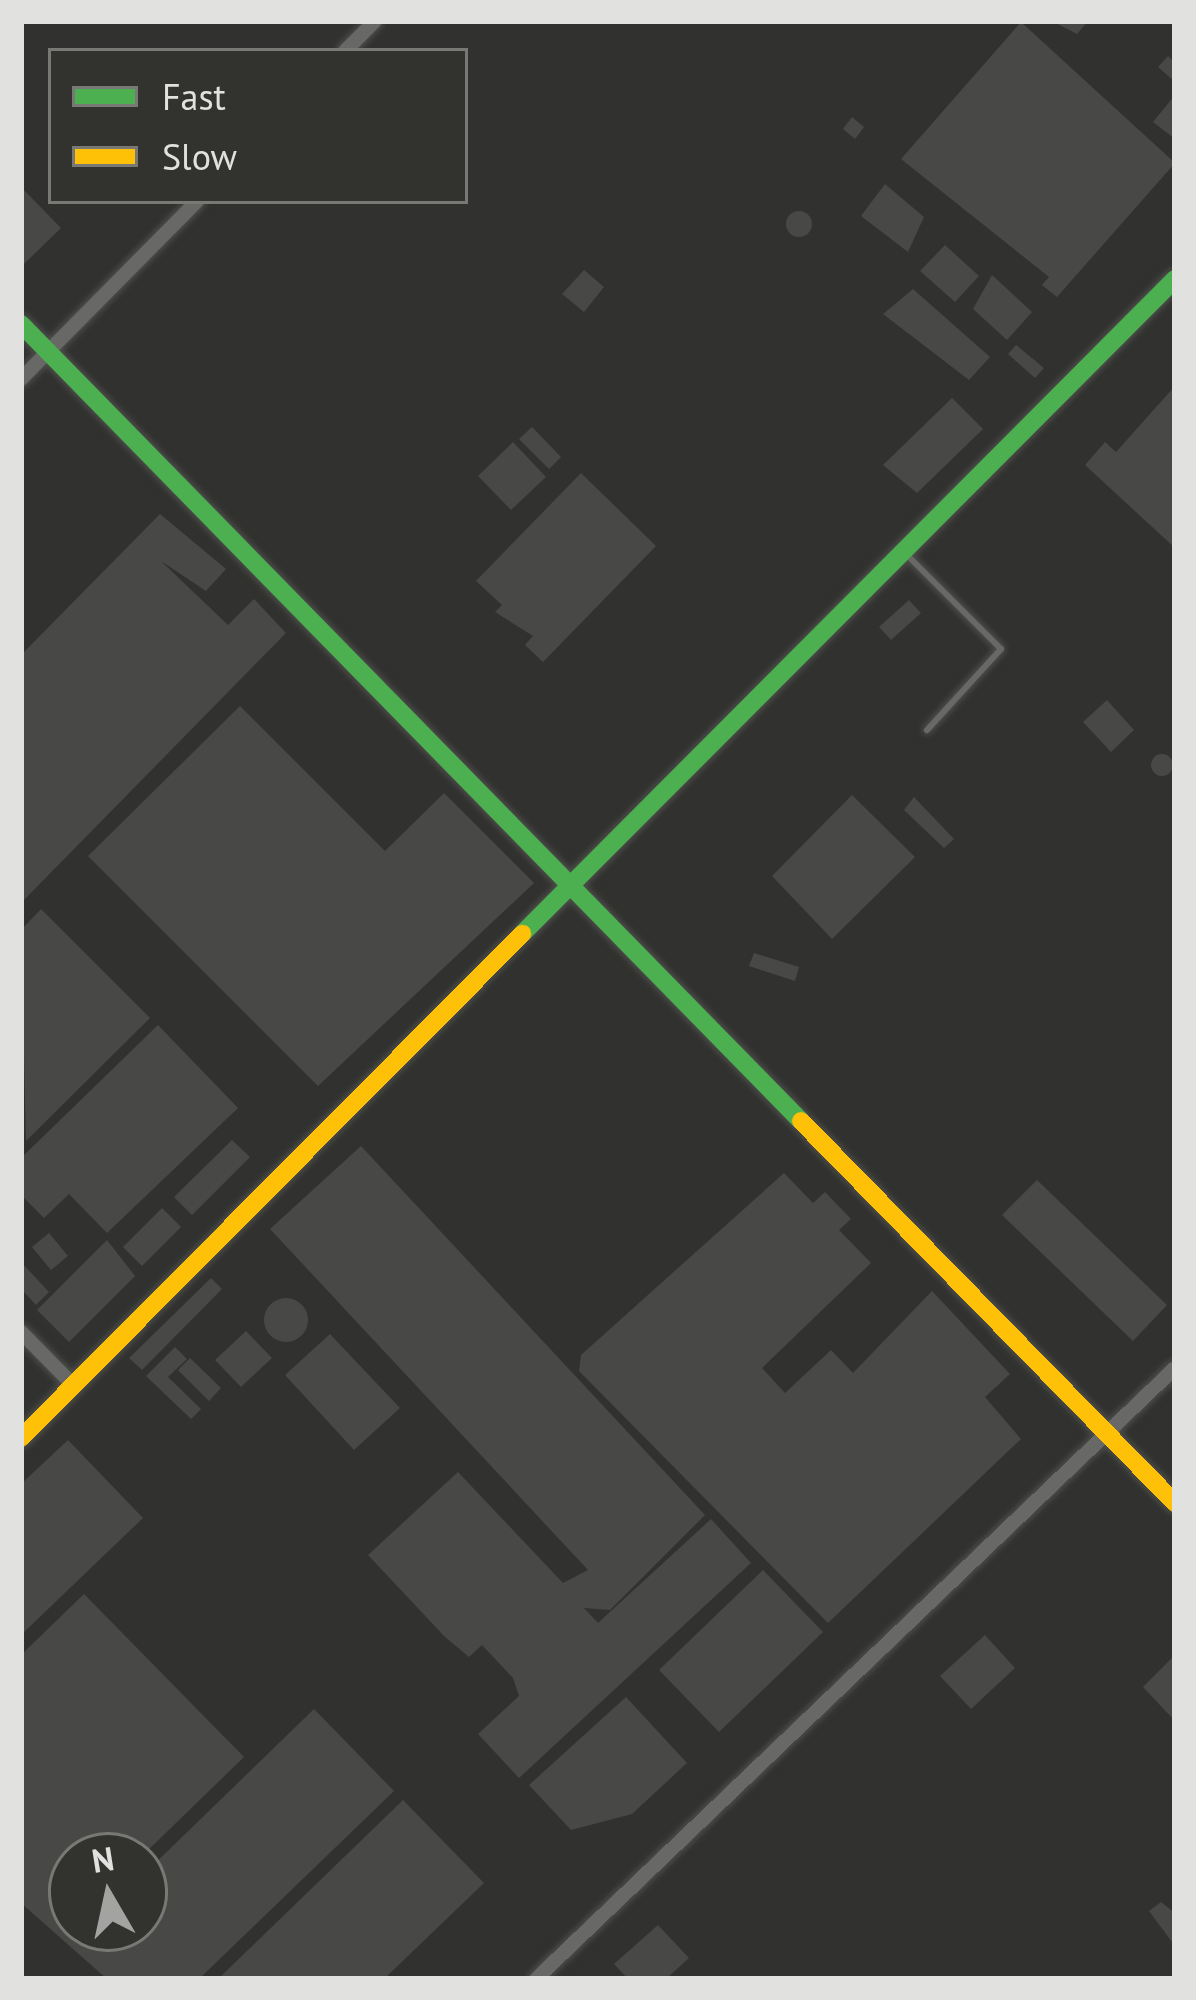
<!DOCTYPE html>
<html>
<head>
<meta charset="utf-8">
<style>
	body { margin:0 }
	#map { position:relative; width:1196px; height:2000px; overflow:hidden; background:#31312f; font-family:"PT Sans",sans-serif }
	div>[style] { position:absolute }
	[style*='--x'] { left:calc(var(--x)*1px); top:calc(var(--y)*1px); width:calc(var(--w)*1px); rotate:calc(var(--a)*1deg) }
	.building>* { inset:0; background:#484846 }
	.round { border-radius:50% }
	.roads { filter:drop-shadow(0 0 3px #4e4e4c) drop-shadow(0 0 3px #4e4e4c) }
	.lane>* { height:6px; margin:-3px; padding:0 3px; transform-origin:3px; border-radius:3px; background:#686866 }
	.street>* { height:14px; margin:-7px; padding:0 7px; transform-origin:7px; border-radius:7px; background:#686866 }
	.fast>* { height:18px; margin:-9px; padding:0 9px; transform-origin:9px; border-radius:9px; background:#4caf50 }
	.slow>* { height:18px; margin:-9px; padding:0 9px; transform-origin:9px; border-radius:9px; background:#ffc107 }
	span { translate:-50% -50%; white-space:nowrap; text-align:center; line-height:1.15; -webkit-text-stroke:9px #32322e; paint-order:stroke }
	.frame { position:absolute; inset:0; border:24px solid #e1e1df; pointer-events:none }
	.legend { position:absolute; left:48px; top:48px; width:420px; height:156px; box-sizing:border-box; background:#32322e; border:3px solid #787875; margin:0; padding:15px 21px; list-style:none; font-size:36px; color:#e1e1df }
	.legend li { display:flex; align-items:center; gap:24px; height:60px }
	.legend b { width:60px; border:3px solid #787875 }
	.north { position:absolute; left:48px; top:1832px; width:120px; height:120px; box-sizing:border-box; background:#32322e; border:3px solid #787875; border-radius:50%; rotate:351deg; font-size:33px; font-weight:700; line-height:48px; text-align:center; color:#e1e1df }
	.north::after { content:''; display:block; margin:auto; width:42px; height:54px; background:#a3a3a1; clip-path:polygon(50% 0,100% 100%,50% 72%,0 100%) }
</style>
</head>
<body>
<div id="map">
	<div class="building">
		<div style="clip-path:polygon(1052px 21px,1088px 21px,1077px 34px)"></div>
		<div style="clip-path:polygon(1021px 22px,1175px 163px,1057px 297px,1042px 285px,1049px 277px,901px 159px)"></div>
		<div style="clip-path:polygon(1168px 56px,1175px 63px,1175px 82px,1158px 67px)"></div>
		<div style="clip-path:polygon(1175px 95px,1175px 139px,1153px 122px)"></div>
		<div style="clip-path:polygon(852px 117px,864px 127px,855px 139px,843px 129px)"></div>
		<div style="clip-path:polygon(885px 184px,924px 217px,908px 252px,861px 216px)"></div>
		<div style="clip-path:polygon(21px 187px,61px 228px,24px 264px,21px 261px)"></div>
		<div class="round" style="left:786px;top:211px;width:26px;height:26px"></div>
		<div style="clip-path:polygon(945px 245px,979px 276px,955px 302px,920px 271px)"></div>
		<div style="clip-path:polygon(584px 270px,604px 287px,584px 312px,562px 294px)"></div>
		<div style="clip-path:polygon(992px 275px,1032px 312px,1007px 340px,973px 309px)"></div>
		<div style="clip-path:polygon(913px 289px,990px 357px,969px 380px,883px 314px)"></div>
		<div style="clip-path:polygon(1016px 345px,1044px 368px,1035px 378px,1008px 354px)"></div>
		<div style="clip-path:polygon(1175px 386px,1175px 548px,1085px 465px,1105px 442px,1116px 452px)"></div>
		<div style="clip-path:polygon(952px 398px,983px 429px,917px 493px,883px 465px)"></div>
		<div style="clip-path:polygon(532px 427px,561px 457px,549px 469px,519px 439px)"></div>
		<div style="clip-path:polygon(513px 442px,546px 477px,511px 510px,478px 476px)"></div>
		<div style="clip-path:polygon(581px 473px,656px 546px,543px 662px,525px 645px,533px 636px,495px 612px,502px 605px,476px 581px)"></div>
		<div style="clip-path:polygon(160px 514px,226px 569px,206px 591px,161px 561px,228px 625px,254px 599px,286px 633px,21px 903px,21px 655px)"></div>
		<div style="clip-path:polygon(909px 600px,921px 613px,891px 640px,879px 627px)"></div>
		<div style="clip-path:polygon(1107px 700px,1134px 730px,1111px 752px,1083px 722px)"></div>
		<div style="clip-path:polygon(240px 706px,385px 851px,444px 793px,534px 883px,318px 1086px,88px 856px)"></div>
		<div class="round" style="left:1151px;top:754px;width:22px;height:22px"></div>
		<div style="clip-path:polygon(852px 795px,915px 857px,832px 939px,772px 876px)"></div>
		<div style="clip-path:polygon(914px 797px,954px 839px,944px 848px,904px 810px)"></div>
		<div style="clip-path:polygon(41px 909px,150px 1018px,26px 1141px,21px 930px)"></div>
		<div style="clip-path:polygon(754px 953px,799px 967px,795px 981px,749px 966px)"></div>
		<div style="clip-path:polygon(158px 1025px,238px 1108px,107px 1233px,69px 1194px,44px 1218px,21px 1195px,21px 1158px)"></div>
		<div style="clip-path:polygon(232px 1140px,250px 1157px,192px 1215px,174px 1197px)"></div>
		<div style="clip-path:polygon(361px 1146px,705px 1515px,610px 1610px,584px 1608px,598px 1623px,711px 1519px,751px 1563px,519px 1778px,478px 1734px,519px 1696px,513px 1678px,482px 1645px,469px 1657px,445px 1637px,368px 1555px,458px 1472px,563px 1583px,588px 1570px,270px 1229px)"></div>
		<div style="clip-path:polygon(784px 1173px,813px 1203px,825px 1192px,851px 1219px,839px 1230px,871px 1263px,762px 1368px,785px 1393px,831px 1350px,853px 1373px,932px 1291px,1010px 1374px,985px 1397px,1021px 1439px,828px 1623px,579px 1371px,581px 1355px)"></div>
		<div style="clip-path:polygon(1037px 1180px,1167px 1305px,1133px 1341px,1002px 1215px)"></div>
		<div style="clip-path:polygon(162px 1208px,181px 1227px,142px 1266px,123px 1247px)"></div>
		<div style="clip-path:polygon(49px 1233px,68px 1256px,51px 1270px,32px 1247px)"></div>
		<div style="clip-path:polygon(107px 1240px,135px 1276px,69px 1342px,37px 1310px)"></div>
		<div style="clip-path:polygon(21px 1262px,49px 1292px,36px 1305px,21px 1289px)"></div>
		<div style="clip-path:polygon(211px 1278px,222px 1289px,142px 1370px,129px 1358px)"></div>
		<div class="round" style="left:264px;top:1298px;width:44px;height:44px"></div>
		<div style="clip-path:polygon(246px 1331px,272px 1358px,241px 1387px,215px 1360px)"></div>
		<div style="clip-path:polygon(330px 1334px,400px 1408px,354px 1450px,285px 1375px)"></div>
		<div style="clip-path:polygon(175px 1347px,187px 1359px,168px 1377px,201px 1409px,191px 1419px,146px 1376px)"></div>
		<div style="clip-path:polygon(190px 1358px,221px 1388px,209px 1401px,178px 1370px)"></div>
		<div style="clip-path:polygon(68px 1440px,143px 1518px,21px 1635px,21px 1484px)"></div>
		<div style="clip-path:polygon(763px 1570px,823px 1632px,719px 1732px,659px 1670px)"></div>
		<div style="clip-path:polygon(84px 1594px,244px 1757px,142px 1856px,72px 1856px,72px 1928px,144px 1928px,144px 1874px,314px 1709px,394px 1791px,199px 1979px,107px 1979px,21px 1903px,21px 1655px)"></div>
		<div style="clip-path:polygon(985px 1635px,1015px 1668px,971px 1709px,940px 1676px)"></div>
		<div style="clip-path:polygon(1175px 1655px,1175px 1721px,1143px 1687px)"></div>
		<div style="clip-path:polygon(626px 1697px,687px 1763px,632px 1814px,571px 1830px,529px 1785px)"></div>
		<div style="clip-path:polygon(403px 1800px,484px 1883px,384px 1979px,218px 1979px)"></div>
		<div style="clip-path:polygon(1161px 1902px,1175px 1913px,1175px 1946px,1149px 1911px)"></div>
		<div style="clip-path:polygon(658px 1925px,689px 1958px,666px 1979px,628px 1979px,614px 1964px)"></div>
	</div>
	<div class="roads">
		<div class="lane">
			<div style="--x:906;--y:554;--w:134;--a:45"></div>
			<div style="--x:1001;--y:649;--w:110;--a:132.4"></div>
		</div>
		<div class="street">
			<div style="--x:345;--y:51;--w:42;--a:-45"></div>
			<div style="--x:21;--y:379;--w:250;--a:-45.3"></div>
			<div style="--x:21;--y:1332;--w:74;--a:45.5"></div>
			<div style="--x:536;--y:1979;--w:884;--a:-43.72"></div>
		</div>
		<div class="fast">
			<div style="--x:21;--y:324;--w:1115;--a:45.62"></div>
			<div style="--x:522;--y:934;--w:925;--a:-45.09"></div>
		</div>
		<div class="slow">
			<div style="--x:801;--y:1121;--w:535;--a:45.61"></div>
			<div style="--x:21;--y:1438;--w:711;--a:-45.17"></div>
		</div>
	</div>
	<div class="frame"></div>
	<ul class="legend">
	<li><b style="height:15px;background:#4caf50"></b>Fast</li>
	<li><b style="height:15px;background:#ffc107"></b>Slow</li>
	</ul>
	<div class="north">N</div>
</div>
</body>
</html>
